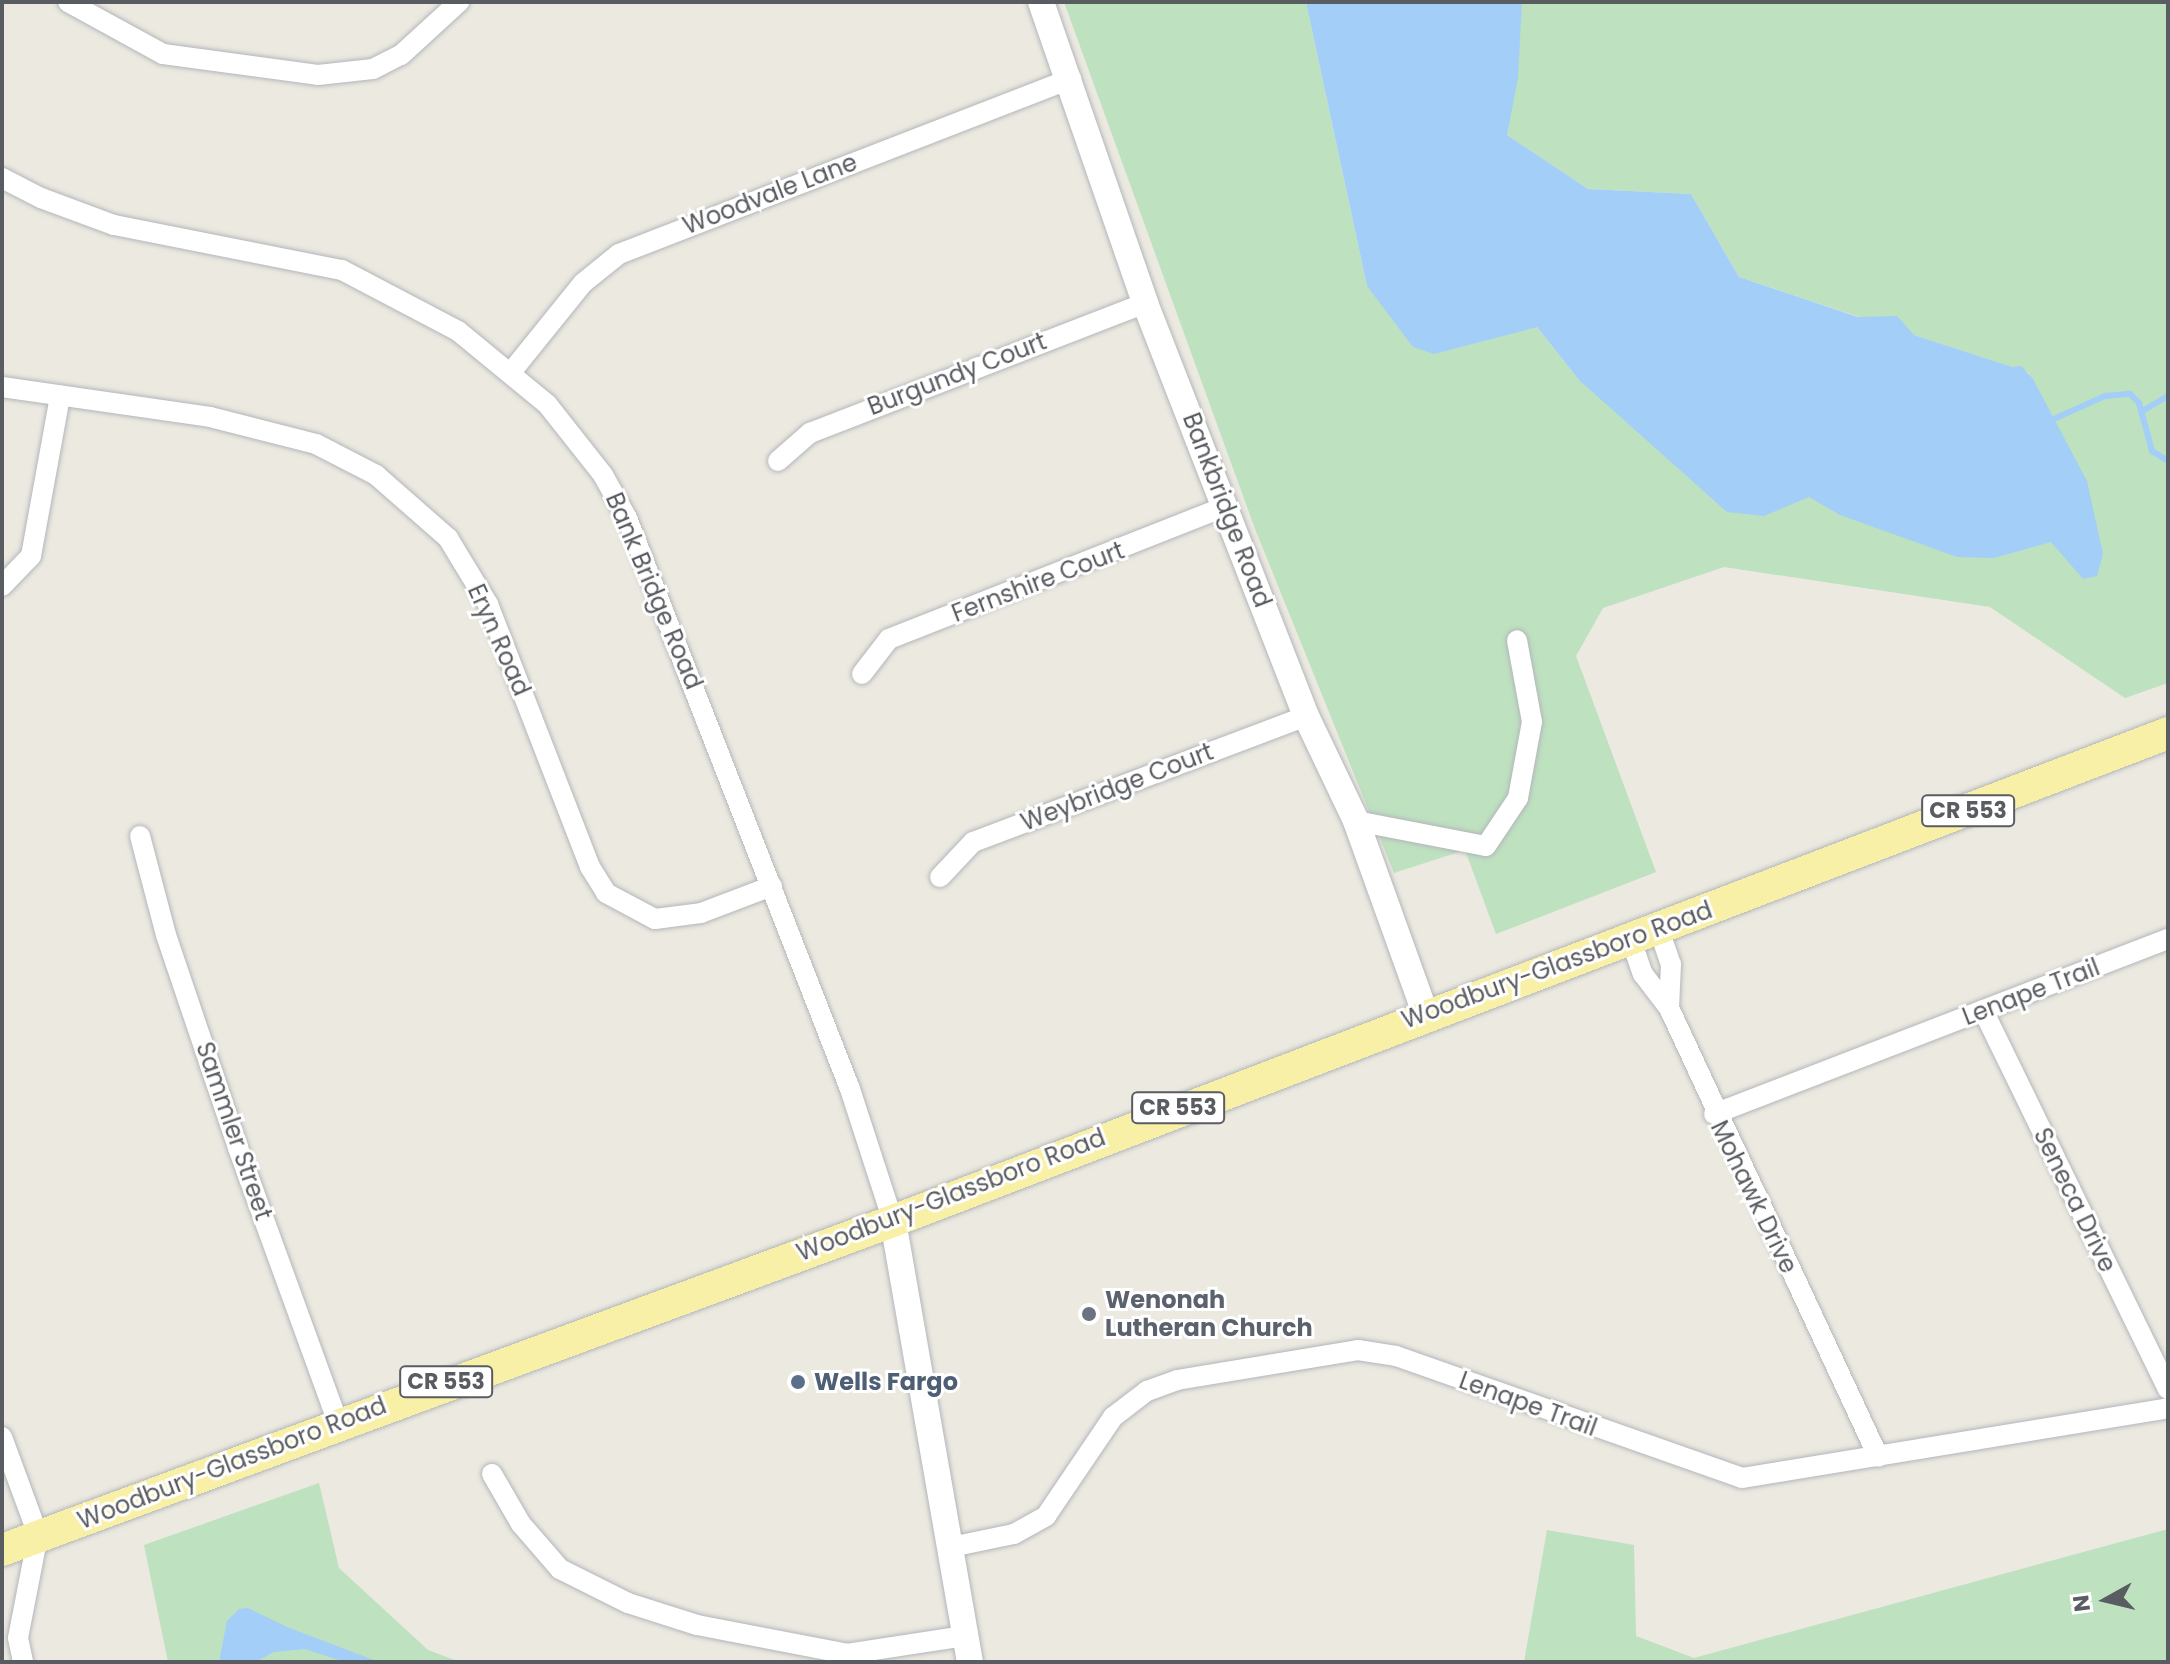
<!DOCTYPE html>
<html>
<head>
<meta charset="utf-8">
<style>
	body { margin:0 }
	#map { position:relative; width:2170px; height:1664px; overflow:hidden; background:#ebe9e0; font-family:Poppins,sans-serif }
	div>[style] { position:absolute }
	[style*='--x'] { left:calc(var(--x)*1px); top:calc(var(--y)*1px); width:calc(var(--w)*1px); rotate:calc(var(--a)*1deg) }
	.green>* { inset:0; background:#bee1c0 }
	.water>* { inset:0; background:#a3cef8 }
	.stream>* { height:6px; margin:-3px; padding:0 3px; transform-origin:3px; border-radius:3px; background:#a3cef8 }
	.roads { filter:drop-shadow(0 0 2px #b3b6ba) drop-shadow(0 0 2px #b3b6ba) }
	.minor>* { height:20px; margin:-10px; padding:0 10px; transform-origin:10px; border-radius:10px; background:#fff }
	.tertiary>* { height:26px; margin:-13px; padding:0 13px; transform-origin:13px; border-radius:13px; background:#fff }
	.primary>* { height:32px; margin:-16px; padding:0 16px; transform-origin:16px; border-radius:16px; background:#f9f0a8 }
	.dots>* { width:22px; height:22px; translate:-50% -50%; box-sizing:border-box; border:4px solid #fff; border-radius:50% }
	span { translate:-50% -50%; white-space:nowrap; text-align:center; line-height:1.15; -webkit-text-stroke:6px #fff; paint-order:stroke }
	.shield-label span { padding:2px 6px; background:#fff; border:2px solid; border-radius:6px; -webkit-text-stroke-width:0 }
	.shield-label { font-size:22px; color:#595c60; font-weight:700 }
	.street-label { font-size:24px; color:#595c60 }
	.worship-label { font-size:24px; color:#5b616d; font-weight:700 }
	.left { translate:0 -50%; text-align:left }
	.service-label { font-size:24px; color:#4e5e75; font-weight:700 }
	.frame { position:absolute; inset:0; border:4px solid #595c60; pointer-events:none }
	.north { position:absolute; left:2066px; top:1560px; width:80px; height:80px; -webkit-text-stroke:6px #fff; paint-order:stroke; rotate:262deg; font-size:22px; font-weight:700; line-height:32px; text-align:center; color:#595c60 }
	.north::after { content:''; display:block; margin:auto; width:28px; height:36px; background:#595c60; clip-path:polygon(50% 0,100% 100%,50% 72%,0 100%) }
</style>
</head>
<body>
<div id="map">
	<div class="green">
		<div style="clip-path:polygon(1064px 2px,1306px 2px,1367px 286px,1537px 327px,1579px 380px,1809px 497px,1957px 557px,2029px 373px,1739px 277px,1691px 194px,1588px 189px,1507px 135px,1522px 2px,2168px 2px,2168px 683px,2125px 698px,1990px 607px,1724px 567px,1603px 608px,1576px 656px,1656px 872px,1496px 934px,1465px 850px,1394px 873px,1255px 529px)"></div>
		<div style="clip-path:polygon(319px 1483px,339px 1568px,428px 1650px,460px 1662px,168px 1662px,144px 1545px)"></div>
		<div style="clip-path:polygon(2168px 1529px,2168px 1662px,1524px 1662px,1547px 1530px,1634px 1545px,1636px 1636px,1694px 1658px)"></div>
	</div>
	<div class="water">
		<div style="clip-path:polygon(1306px 2px,1522px 2px,1518px 78px,1507px 135px,1588px 189px,1691px 194px,1739px 277px,1858px 317px,1897px 316px,1914px 335px,2012px 367px,2021px 366px,2033px 379px,2087px 481px,2103px 554px,2097px 576px,2083px 579px,2051px 542px,1994px 558px,1957px 557px,1840px 515px,1809px 497px,1764px 516px,1727px 512px,1579px 380px,1537px 327px,1434px 354px,1413px 347px,1367px 286px)"></div>
		<div style="clip-path:polygon(248px 1608px,287px 1627px,379px 1662px,345px 1662px,305px 1649px,274px 1652px,255px 1662px,219px 1662px,227px 1621px,239px 1609px)"></div>
	</div>
	<div class="stream">
		<div style="--x:2141;--y:412;--w:31;--a:-31"></div>
		<div style="--x:2047;--y:422;--w:64;--a:-24.1"></div>
		<div style="--x:2105;--y:396;--w:25;--a:-5"></div>
		<div style="--x:2130;--y:394;--w:13;--a:45"></div>
		<div style="--x:2139;--y:403;--w:50;--a:74.8"></div>
		<div style="--x:2152;--y:451;--w:19;--a:32"></div>
	</div>
	<div class="roads">
		<div class="minor">
			<div style="--x:68;--y:2;--w:108;--a:28.7"></div>
			<div style="--x:163;--y:54;--w:156;--a:7.7"></div>
			<div style="--x:318;--y:75;--w:55;--a:-6.2"></div>
			<div style="--x:373;--y:69;--w:31;--a:-27"></div>
			<div style="--x:401;--y:55;--w:79;--a:-42.4"></div>
			<div style="--x:2;--y:178;--w:44;--a:27.1"></div>
			<div style="--x:41;--y:198;--w:78;--a:20.3"></div>
			<div style="--x:114;--y:225;--w:232;--a:11.2"></div>
			<div style="--x:342;--y:270;--w:131;--a:27.7"></div>
			<div style="--x:458;--y:331;--w:115;--a:39.4"></div>
			<div style="--x:547;--y:404;--w:90;--a:51.7"></div>
			<div style="--x:603;--y:475;--w:49;--a:60.8"></div>
			<div style="--x:627;--y:518;--w:613;--a:68.67"></div>
			<div style="--x:850;--y:1089;--w:139;--a:72"></div>
			<div style="--x:512;--y:371;--w:113;--a:-51.1"></div>
			<div style="--x:583;--y:283;--w:46;--a:-38.9"></div>
			<div style="--x:619;--y:254;--w:485;--a:-21.2"></div>
			<div style="--x:2;--y:387;--w:210;--a:8.2"></div>
			<div style="--x:210;--y:417;--w:109;--a:14.3"></div>
			<div style="--x:316;--y:444;--w:68;--a:27.3"></div>
			<div style="--x:376;--y:475;--w:96;--a:41.2"></div>
			<div style="--x:448;--y:538;--w:77;--a:58.8"></div>
			<div style="--x:488;--y:604;--w:282;--a:68.8"></div>
			<div style="--x:590;--y:867;--w:31;--a:58"></div>
			<div style="--x:606;--y:893;--w:55;--a:28"></div>
			<div style="--x:655;--y:919;--w:46;--a:-7.4"></div>
			<div style="--x:701;--y:913;--w:76;--a:-20.8"></div>
			<div style="--x:778;--y:461;--w:43;--a:-41.2"></div>
			<div style="--x:810;--y:433;--w:359;--a:-21.2"></div>
			<div style="--x:2;--y:586;--w:42;--a:-46"></div>
			<div style="--x:31;--y:556;--w:163;--a:-79.7"></div>
			<div style="--x:862;--y:674;--w:44;--a:-52.4"></div>
			<div style="--x:889;--y:639;--w:363;--a:-21.5"></div>
			<div style="--x:1356;--y:821;--w:132;--a:10.9"></div>
			<div style="--x:1486;--y:846;--w:58;--a:-56.3"></div>
			<div style="--x:1518;--y:798;--w:77;--a:-79.6"></div>
			<div style="--x:1532;--y:722;--w:83;--a:-100.4"></div>
			<div style="--x:140;--y:836;--w:102;--a:75.3"></div>
			<div style="--x:166;--y:935;--w:225;--a:71.3"></div>
			<div style="--x:238;--y:1148;--w:293;--a:70"></div>
			<div style="--x:940;--y:877;--w:48;--a:-46.7"></div>
			<div style="--x:973;--y:842;--w:356;--a:-20.7"></div>
			<div style="--x:1658;--y:927;--w:39;--a:71"></div>
			<div style="--x:1671;--y:964;--w:44;--a:92.6"></div>
			<div style="--x:1631;--y:940;--w:36;--a:71"></div>
			<div style="--x:1643;--y:974;--w:43;--a:52.6"></div>
			<div style="--x:1669;--y:1008;--w:495;--a:65"></div>
			<div style="--x:1983;--y:1010;--w:422;--a:64"></div>
			<div style="--x:1714;--y:1114;--w:487;--a:-21.1"></div>
			<div style="--x:2;--y:1437;--w:104;--a:69.8"></div>
			<div style="--x:38;--y:1535;--w:105;--a:101"></div>
			<div style="--x:18;--y:1638;--w:25;--a:78"></div>
			<div style="--x:492;--y:1474;--w:58;--a:59.9"></div>
			<div style="--x:521;--y:1524;--w:60;--a:49.1"></div>
			<div style="--x:560;--y:1569;--w:76;--a:26.6"></div>
			<div style="--x:628;--y:1603;--w:72;--a:17.7"></div>
			<div style="--x:697;--y:1625;--w:153;--a:10.9"></div>
			<div style="--x:847;--y:1654;--w:119;--a:-8.7"></div>
			<div style="--x:951;--y:1547;--w:64;--a:-11.7"></div>
			<div style="--x:1014;--y:1534;--w:37;--a:-29"></div>
			<div style="--x:1046;--y:1516;--w:120;--a:-55.9"></div>
			<div style="--x:1113;--y:1417;--w:43;--a:-37.4"></div>
			<div style="--x:1147;--y:1391;--w:32;--a:-20"></div>
			<div style="--x:1177;--y:1380;--w:183;--a:-9.4"></div>
			<div style="--x:1358;--y:1350;--w:38;--a:9"></div>
			<div style="--x:1396;--y:1356;--w:367;--a:19.4"></div>
			<div style="--x:1742;--y:1478;--w:432;--a:-9.3"></div>
		</div>
		<div class="tertiary">
			<div style="--x:1041;--y:2;--w:318;--a:70.9"></div>
			<div style="--x:1145;--y:303;--w:443;--a:68.7"></div>
			<div style="--x:1306;--y:716;--w:116;--a:64.5"></div>
			<div style="--x:1356;--y:821;--w:204;--a:70.2"></div>
			<div style="--x:893;--y:1221;--w:448;--a:80.1"></div>
		</div>
		<div class="primary">
			<div style="--x:2;--y:1550;--w:950;--a:-20.27"></div>
			<div style="--x:893;--y:1221;--w:1365;--a:-20.94"></div>
		</div>
	</div>
	<div class="dots">
		<div style="left:1089px;top:1314px;background:#6b7280"></div>
		<div style="left:798px;top:1382px;background:#5c6f8a"></div>
	</div>
	<div class="shield-label">
		<span style="left:1968px;top:811px">CR 553</span>
		<span style="left:1178px;top:1108px">CR 553</span>
		<span style="left:446px;top:1382px">CR 553</span>
	</div>
	<div class="street-label">
		<span style="left:770px;top:194px;rotate:-21deg">Woodvale Lane</span>
		<span style="left:957px;top:374px;rotate:-21deg">Burgundy Court</span>
		<span style="left:1227px;top:510px;rotate:69deg">Bankbridge Road</span>
		<span style="left:1038px;top:582px;rotate:-21deg">Fernshire Court</span>
		<span style="left:654px;top:591px;rotate:67deg">Bank Bridge Road</span>
		<span style="left:499px;top:640px;rotate:66deg">Eryn Road</span>
		<span style="left:1117px;top:787px;rotate:-21deg">Weybridge Court</span>
		<span style="left:1557px;top:965px;rotate:-20deg">Woodbury-Glassboro Road</span>
		<span style="left:2031px;top:992px;rotate:-21deg">Lenape Trail</span>
		<span style="left:234px;top:1131px;rotate:71deg">Sammler Street</span>
		<span style="left:951px;top:1195px;rotate:-21deg">Woodbury-Glassboro Road</span>
		<span style="left:1754px;top:1197px;rotate:64deg">Mohawk Drive</span>
		<span style="left:2075px;top:1200px;rotate:64deg">Seneca Drive</span>
		<span style="left:1528px;top:1404px;rotate:20deg">Lenape Trail</span>
		<span style="left:232px;top:1463px;rotate:-21deg">Woodbury-Glassboro Road</span>
	</div>
	<div class="worship-label">
		<span class="left" style="left:1105px;top:1314px">Wenonah<br>Lutheran Church</span>
	</div>
	<div class="service-label">
		<span class="left" style="left:814px;top:1382px">Wells Fargo</span>
	</div>
	<div class="frame"></div>
	<div class="north">N</div>
</div>
</body>
</html>
